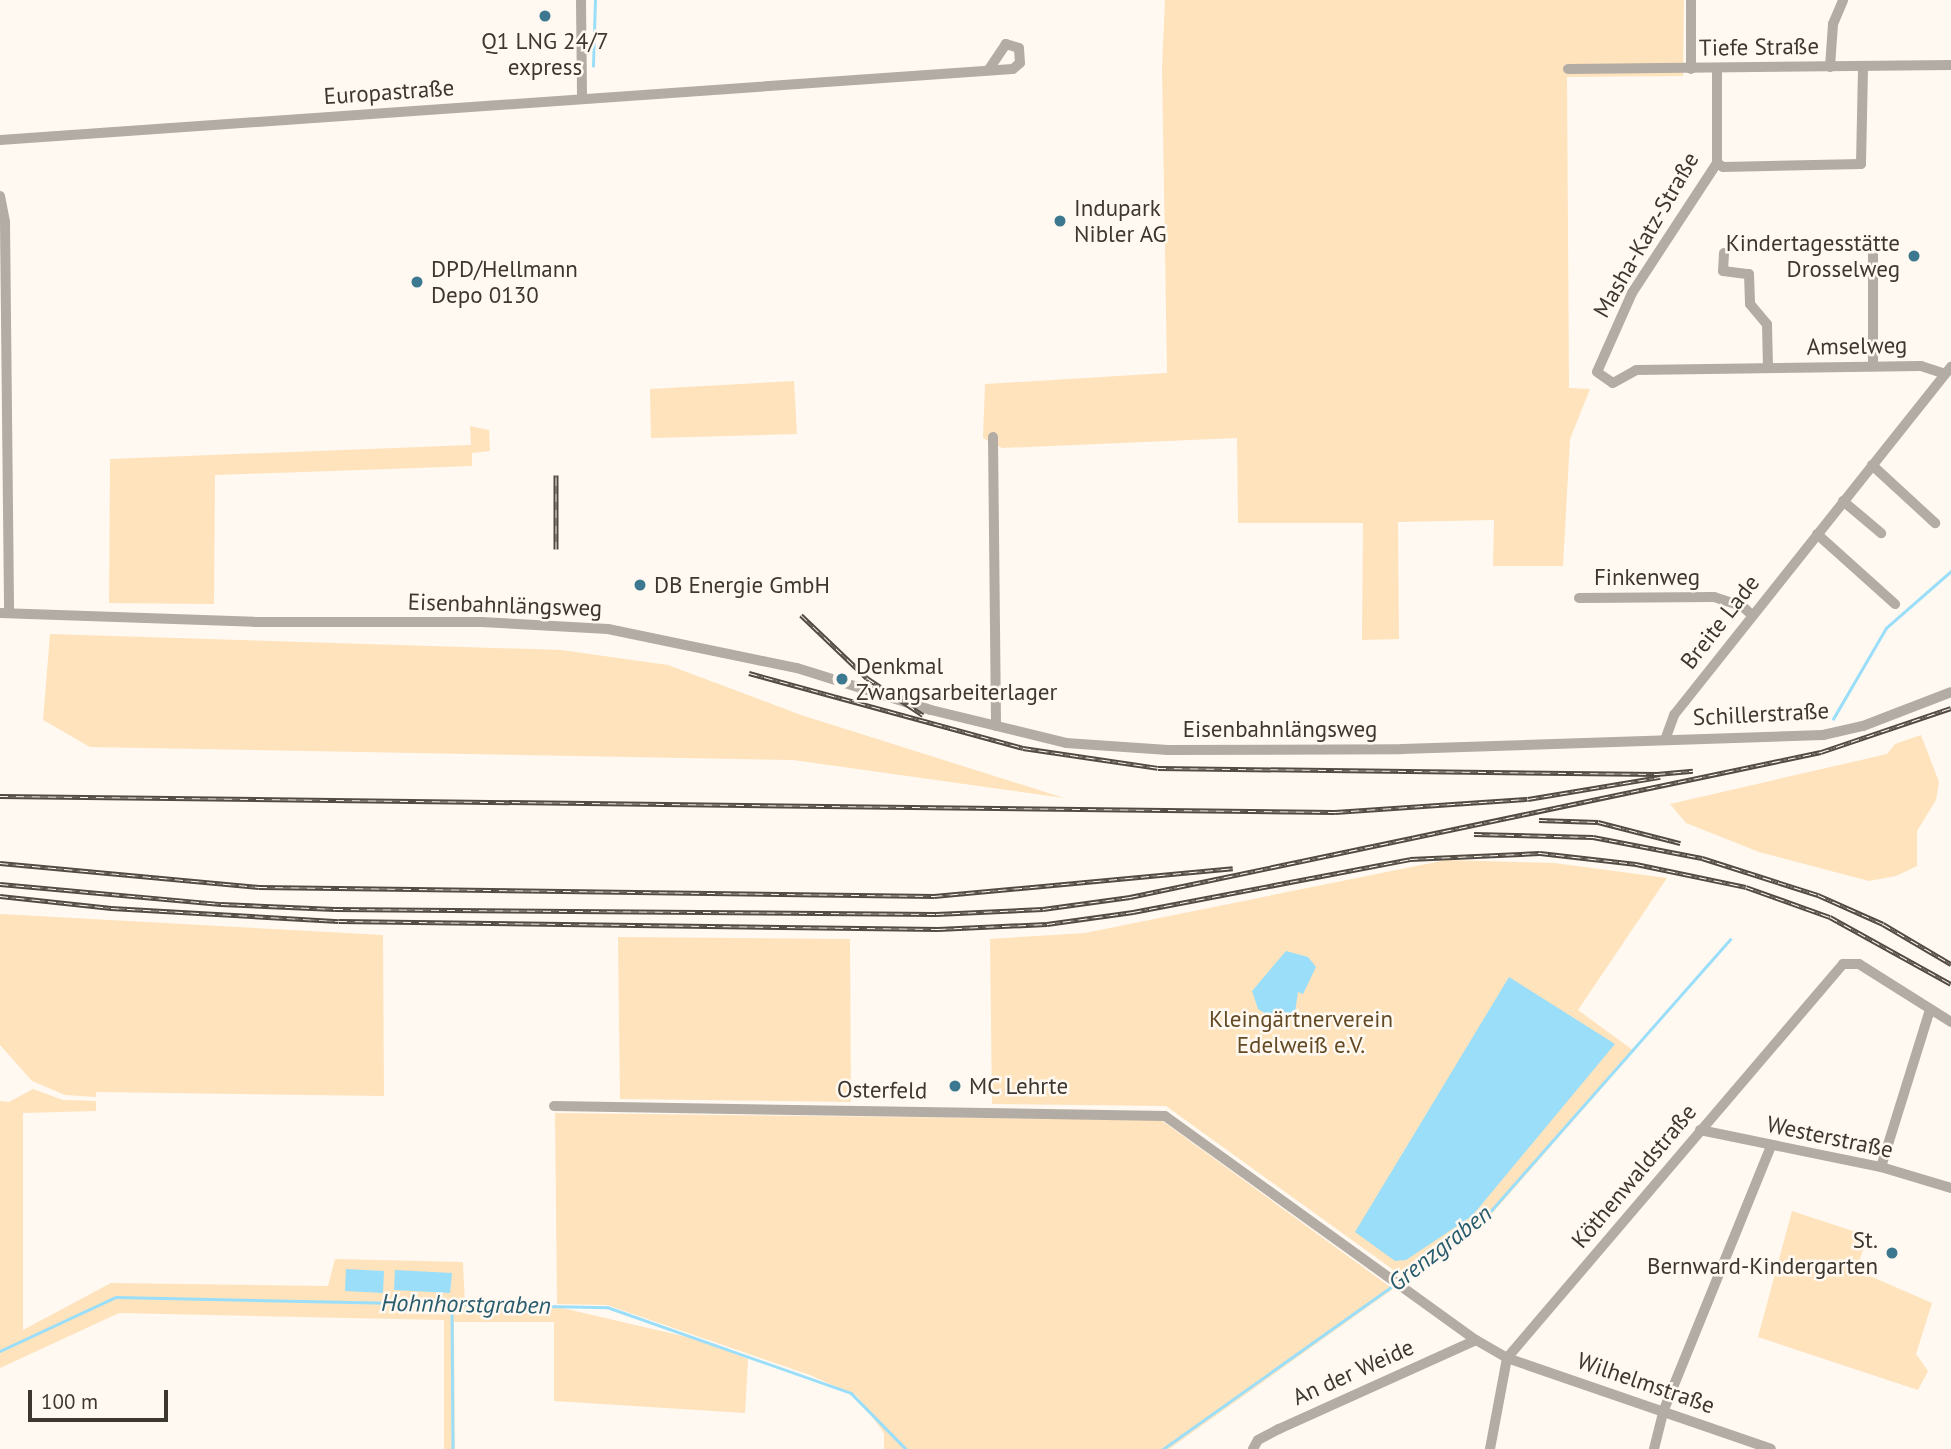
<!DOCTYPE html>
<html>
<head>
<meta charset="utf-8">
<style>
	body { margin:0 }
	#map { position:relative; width:1951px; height:1449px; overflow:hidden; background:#fff9f1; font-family:"PT Sans",sans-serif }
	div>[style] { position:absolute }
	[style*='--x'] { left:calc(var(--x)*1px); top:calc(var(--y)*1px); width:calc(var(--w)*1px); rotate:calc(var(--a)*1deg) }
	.green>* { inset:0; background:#fee3bd }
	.water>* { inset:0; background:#9bdef9 }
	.stream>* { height:2.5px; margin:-1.25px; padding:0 1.25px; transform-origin:1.25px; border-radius:1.25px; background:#9bdef9 }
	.minor>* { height:10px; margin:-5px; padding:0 5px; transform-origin:5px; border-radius:5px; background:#b2aca4 }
	.rail>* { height:5px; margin-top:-2.5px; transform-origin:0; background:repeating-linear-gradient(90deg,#fff9f1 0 8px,#514b43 0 16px); box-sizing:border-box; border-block:2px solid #514b43 }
	.dots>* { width:19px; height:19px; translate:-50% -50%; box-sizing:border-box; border:4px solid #fff9f1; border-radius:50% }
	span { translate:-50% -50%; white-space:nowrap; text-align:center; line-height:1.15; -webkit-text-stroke:5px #fff9f1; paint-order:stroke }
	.poi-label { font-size:23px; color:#3c372f }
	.left { translate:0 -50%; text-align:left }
	.right { translate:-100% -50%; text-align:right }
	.street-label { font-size:23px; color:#3c372f }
	.park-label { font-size:23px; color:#634a24 }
	.water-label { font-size:24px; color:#275b6e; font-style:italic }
	.scale { position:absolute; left:28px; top:1390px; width:140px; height:32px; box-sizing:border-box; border:4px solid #3c372f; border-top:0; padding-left:9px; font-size:21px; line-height:24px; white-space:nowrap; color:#3c372f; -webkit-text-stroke:5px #fff9f1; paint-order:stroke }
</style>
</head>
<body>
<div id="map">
	<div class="green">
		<div style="clip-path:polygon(1165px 0,1684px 0,1683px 76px,1567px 77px,1569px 388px,1590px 389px,1570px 439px,1563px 566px,1493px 566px,1494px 520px,1398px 522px,1399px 639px,1362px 640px,1363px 523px,1238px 523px,1237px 438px,1002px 448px,983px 438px,985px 384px,1167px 373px,1162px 68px)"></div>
		<div style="clip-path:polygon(794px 381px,797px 434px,651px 438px,650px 389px)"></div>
		<div style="clip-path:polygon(470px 426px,489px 430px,490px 451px,472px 453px,472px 466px,215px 475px,214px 604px,109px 603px,110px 459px,471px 445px)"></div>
		<div style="clip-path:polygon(50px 634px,561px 650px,668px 665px,801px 715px,1064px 798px,793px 760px,90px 747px,43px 720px)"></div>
		<div style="clip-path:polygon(1921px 735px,1939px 782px,1936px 800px,1917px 831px,1917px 866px,1896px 876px,1869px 881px,1759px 852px,1686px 823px,1670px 804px,1887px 754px,1895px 744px)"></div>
		<div style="clip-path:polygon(1446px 860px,1554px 863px,1667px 878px,1578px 1010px,1634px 1051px,1482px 1225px,1406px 1279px,1166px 1106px,992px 1104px,990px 939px,1085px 933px)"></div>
		<div style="clip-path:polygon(0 914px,383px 935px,384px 1096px,96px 1092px,96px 1097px,65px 1095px,32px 1081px,0 1045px)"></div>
		<div style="clip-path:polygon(618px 937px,850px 939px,851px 1102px,620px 1099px)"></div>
		<div style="clip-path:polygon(33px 1089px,63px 1100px,96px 1101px,96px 1111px,23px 1113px,23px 1330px,111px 1283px,328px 1286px,335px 1259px,463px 1262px,465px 1306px,558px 1307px,704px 1341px,748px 1359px,745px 1413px,554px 1401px,554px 1322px,454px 1322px,455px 1449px,444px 1449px,444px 1320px,119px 1313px,0 1368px,0 1101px,9px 1102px)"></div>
		<div style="clip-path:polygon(555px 1113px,1161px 1120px,1393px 1289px,1169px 1449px,884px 1449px,884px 1433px,857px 1396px,810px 1375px,607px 1305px,557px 1304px)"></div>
		<div style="clip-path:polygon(1792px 1211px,1868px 1236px,1856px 1270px,1932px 1303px,1916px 1354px,1928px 1371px,1918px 1390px,1758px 1337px)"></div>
	</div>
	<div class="water">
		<div style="clip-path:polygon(1286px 951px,1308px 957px,1316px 967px,1303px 994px,1298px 992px,1295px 1012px,1285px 1021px,1278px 1021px,1258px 1009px,1252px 991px)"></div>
		<div style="clip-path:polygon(1509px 977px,1615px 1044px,1472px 1216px,1406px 1260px,1395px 1261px,1355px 1232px)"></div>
		<div style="clip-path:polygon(346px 1269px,384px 1271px,383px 1293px,345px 1291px)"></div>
		<div style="clip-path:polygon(395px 1270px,452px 1273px,450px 1293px,394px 1290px)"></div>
	</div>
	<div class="stream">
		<div style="--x:593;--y:66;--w:66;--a:-88.3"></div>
		<div style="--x:1833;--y:719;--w:105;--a:-59.8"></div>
		<div style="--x:1886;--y:628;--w:86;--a:-41.2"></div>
		<div style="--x:1400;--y:1281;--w:99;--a:-35.9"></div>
		<div style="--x:1480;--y:1223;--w:378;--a:-48.6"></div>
		<div style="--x:452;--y:1304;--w:145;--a:89.6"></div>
		<div style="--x:0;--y:1351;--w:128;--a:-25"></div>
		<div style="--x:116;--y:1297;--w:491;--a:1.2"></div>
		<div style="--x:607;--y:1307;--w:259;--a:19.4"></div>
		<div style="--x:851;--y:1393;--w:78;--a:45.5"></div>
		<div style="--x:1163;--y:1449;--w:283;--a:-35.4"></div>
	</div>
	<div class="minor">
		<div style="--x:581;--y:0;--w:99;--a:89.4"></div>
		<div style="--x:1691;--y:0;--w:69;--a:90"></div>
		<div style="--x:1830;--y:67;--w:43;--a:-86"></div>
		<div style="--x:1833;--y:24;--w:26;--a:-67"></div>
		<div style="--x:1568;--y:69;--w:383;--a:-0.6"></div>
		<div style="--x:1717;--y:69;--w:94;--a:90"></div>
		<div style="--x:1717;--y:163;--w:155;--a:123.2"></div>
		<div style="--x:1632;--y:293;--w:86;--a:113.9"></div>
		<div style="--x:1597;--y:372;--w:19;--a:35"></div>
		<div style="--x:1613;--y:383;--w:26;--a:-29"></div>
		<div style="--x:1636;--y:370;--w:285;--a:-0.8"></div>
		<div style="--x:1921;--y:366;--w:25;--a:18"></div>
		<div style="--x:0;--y:140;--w:1015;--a:-4.01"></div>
		<div style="--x:1013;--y:69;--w:9;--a:-41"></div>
		<div style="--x:1020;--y:63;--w:15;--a:-94"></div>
		<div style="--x:1019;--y:48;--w:14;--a:-163"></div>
		<div style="--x:1006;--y:44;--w:29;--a:124"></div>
		<div style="--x:1717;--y:163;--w:7;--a:34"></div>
		<div style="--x:1723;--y:167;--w:138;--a:-1.2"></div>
		<div style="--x:1861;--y:164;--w:98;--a:-88.8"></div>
		<div style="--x:0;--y:196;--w:26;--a:79"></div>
		<div style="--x:5;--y:222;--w:391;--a:89.4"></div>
		<div style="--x:1873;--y:246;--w:120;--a:90"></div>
		<div style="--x:1724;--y:253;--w:18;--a:93"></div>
		<div style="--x:1723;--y:271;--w:26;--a:7"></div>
		<div style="--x:1749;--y:274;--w:30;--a:88"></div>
		<div style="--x:1750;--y:304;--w:26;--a:50"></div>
		<div style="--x:1767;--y:324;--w:44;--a:88.7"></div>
		<div style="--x:993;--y:437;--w:289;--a:89.4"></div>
		<div style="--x:1872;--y:465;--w:86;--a:42.6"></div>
		<div style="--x:1843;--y:501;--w:50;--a:40.1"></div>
		<div style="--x:1817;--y:534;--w:105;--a:41.9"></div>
		<div style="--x:1579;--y:598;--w:135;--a:-0.4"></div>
		<div style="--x:1714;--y:597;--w:29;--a:18"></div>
		<div style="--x:1742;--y:606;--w:13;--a:42"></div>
		<div style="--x:0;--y:613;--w:254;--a:2"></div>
		<div style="--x:254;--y:622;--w:228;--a:0"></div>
		<div style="--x:482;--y:622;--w:126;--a:3.2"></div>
		<div style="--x:608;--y:629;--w:193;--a:11.7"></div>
		<div style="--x:797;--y:668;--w:140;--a:17.4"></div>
		<div style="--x:931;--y:710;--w:139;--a:13.7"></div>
		<div style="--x:1066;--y:743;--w:102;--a:3.9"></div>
		<div style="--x:1168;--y:750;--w:234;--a:-0.2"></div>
		<div style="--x:1402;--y:749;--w:421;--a:-1.9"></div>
		<div style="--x:1823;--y:735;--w:41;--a:-12.7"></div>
		<div style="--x:1863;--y:726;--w:94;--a:-21.1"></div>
		<div style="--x:1665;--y:740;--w:27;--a:-70"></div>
		<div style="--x:1674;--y:715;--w:445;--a:-51.5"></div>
		<div style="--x:554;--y:1106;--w:611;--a:0.94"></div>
		<div style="--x:1165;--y:1116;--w:383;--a:35.8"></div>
		<div style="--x:1476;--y:1340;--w:36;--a:30"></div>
		<div style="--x:1507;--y:1358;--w:279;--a:19"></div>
		<div style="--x:1700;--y:1130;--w:185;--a:11.6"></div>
		<div style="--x:1881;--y:1167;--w:73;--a:16.7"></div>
		<div style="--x:1881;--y:1167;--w:164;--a:-72.7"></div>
		<div style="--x:1253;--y:1449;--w:10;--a:-61"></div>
		<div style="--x:1258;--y:1440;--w:24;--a:-28"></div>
		<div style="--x:1279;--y:1429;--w:216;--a:-24.3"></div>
		<div style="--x:1490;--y:1449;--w:93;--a:-79.4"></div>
		<div style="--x:1507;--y:1358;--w:518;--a:-49.54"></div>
		<div style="--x:1843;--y:964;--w:16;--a:0"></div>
		<div style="--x:1859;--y:964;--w:109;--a:32.2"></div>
		<div style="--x:1654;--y:1449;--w:38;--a:-76"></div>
		<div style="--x:1663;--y:1412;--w:287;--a:-67.9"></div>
	</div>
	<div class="rail">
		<div style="--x:556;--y:549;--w:74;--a:-90"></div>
		<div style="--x:801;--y:615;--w:91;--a:43.7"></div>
		<div style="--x:867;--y:678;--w:67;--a:33.5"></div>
		<div style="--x:749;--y:673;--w:284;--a:15.3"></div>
		<div style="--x:1023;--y:748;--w:136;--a:8.4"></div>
		<div style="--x:1158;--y:768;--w:499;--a:0.7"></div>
		<div style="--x:1657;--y:774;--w:36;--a:-5"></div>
		<div style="--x:0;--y:796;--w:1335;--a:0.69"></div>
		<div style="--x:1335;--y:812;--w:193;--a:-3.9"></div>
		<div style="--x:1528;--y:799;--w:134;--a:-9.5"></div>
		<div style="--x:1539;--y:820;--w:59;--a:1.9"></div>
		<div style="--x:1598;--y:822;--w:85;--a:14.4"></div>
		<div style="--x:1474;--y:834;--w:119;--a:1.4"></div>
		<div style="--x:1593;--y:837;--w:111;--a:10.9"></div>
		<div style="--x:1702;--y:858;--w:122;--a:17.7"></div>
		<div style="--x:1818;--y:895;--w:71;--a:24"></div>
		<div style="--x:1883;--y:924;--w:79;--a:30.5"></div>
		<div style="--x:0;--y:863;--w:260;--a:5.3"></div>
		<div style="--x:259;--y:887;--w:675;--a:0.76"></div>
		<div style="--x:934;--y:896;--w:300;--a:-5.3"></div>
		<div style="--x:0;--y:884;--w:222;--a:5.2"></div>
		<div style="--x:221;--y:904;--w:114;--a:2.5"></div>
		<div style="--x:335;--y:909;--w:601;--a:0.48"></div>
		<div style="--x:936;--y:914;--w:107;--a:-2.7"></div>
		<div style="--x:1043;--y:909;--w:88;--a:-7.9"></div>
		<div style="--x:1130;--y:897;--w:706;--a:-11.85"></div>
		<div style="--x:1821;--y:752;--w:137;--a:-18.7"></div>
		<div style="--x:0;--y:896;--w:112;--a:6.2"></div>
		<div style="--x:111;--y:908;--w:228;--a:3.3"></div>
		<div style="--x:339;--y:921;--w:599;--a:0.77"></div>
		<div style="--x:938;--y:929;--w:109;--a:-2.6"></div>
		<div style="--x:1047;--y:924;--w:87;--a:-7.9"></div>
		<div style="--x:1133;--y:912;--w:282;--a:-10.8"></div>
		<div style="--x:1410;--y:859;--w:130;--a:-2.6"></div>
		<div style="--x:1540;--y:853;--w:97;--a:6.5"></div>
		<div style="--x:1636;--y:864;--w:112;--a:11.8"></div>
		<div style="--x:1746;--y:887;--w:89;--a:19.7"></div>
		<div style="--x:1830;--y:917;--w:138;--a:29"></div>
	</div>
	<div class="dots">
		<div style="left:545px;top:16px;background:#3c788f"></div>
		<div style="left:1060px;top:221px;background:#3c788f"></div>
		<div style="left:1914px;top:256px;background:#3c788f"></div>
		<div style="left:417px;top:282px;background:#3c788f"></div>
		<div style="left:640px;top:585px;background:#3c788f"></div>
		<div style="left:842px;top:679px;background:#3c788f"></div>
		<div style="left:955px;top:1086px;background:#3c788f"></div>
		<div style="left:1892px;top:1253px;background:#3c788f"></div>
	</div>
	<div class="poi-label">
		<span style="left:545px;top:54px">Q1 LNG 24/7<br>express</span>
		<span class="left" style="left:1074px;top:221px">Indupark<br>Nibler AG</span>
		<span class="right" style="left:1900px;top:256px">Kindertagesstätte<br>Drosselweg</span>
		<span class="left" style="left:431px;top:282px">DPD/Hellmann<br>Depo 0130</span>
		<span class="left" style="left:654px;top:585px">DB Energie GmbH</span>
		<span class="left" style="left:856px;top:679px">Denkmal<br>Zwangsarbeiterlager</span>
		<span class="left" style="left:969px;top:1086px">MC Lehrte</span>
		<span class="right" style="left:1878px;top:1253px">St.<br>Bernward-Kindergarten</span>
	</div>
	<div class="street-label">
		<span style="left:1759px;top:47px;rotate:-1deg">Tiefe Straße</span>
		<span style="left:389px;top:92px;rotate:-4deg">Europastraße</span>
		<span style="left:1646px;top:235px;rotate:-60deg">Masha-Katz-Straße</span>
		<span style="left:1857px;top:346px;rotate:-1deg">Amselweg</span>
		<span style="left:1647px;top:577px">Finkenweg</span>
		<span style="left:505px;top:605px;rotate:2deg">Eisenbahnlängsweg</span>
		<span style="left:1720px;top:622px;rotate:-52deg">Breite Lade</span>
		<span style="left:1761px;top:714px;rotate:-3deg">Schillerstraße</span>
		<span style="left:1280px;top:729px">Eisenbahnlängsweg</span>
		<span style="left:882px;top:1090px;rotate:1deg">Osterfeld</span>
		<span style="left:1830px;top:1137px;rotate:12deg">Westerstraße</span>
		<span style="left:1634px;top:1176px;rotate:-50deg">Köthenwaldstraße</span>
		<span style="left:1353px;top:1372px;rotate:-24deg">An der Weide</span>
		<span style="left:1646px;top:1383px;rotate:19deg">Wilhelmstraße</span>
	</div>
	<div class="park-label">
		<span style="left:1301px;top:1032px">Kleingärtnerverein<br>Edelweiß e.V.</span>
	</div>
	<div class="water-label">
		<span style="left:1440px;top:1248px;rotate:-38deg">Grenzgraben</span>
		<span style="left:466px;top:1304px;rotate:1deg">Hohnhorstgraben</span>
	</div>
	<div class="scale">100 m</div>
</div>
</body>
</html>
